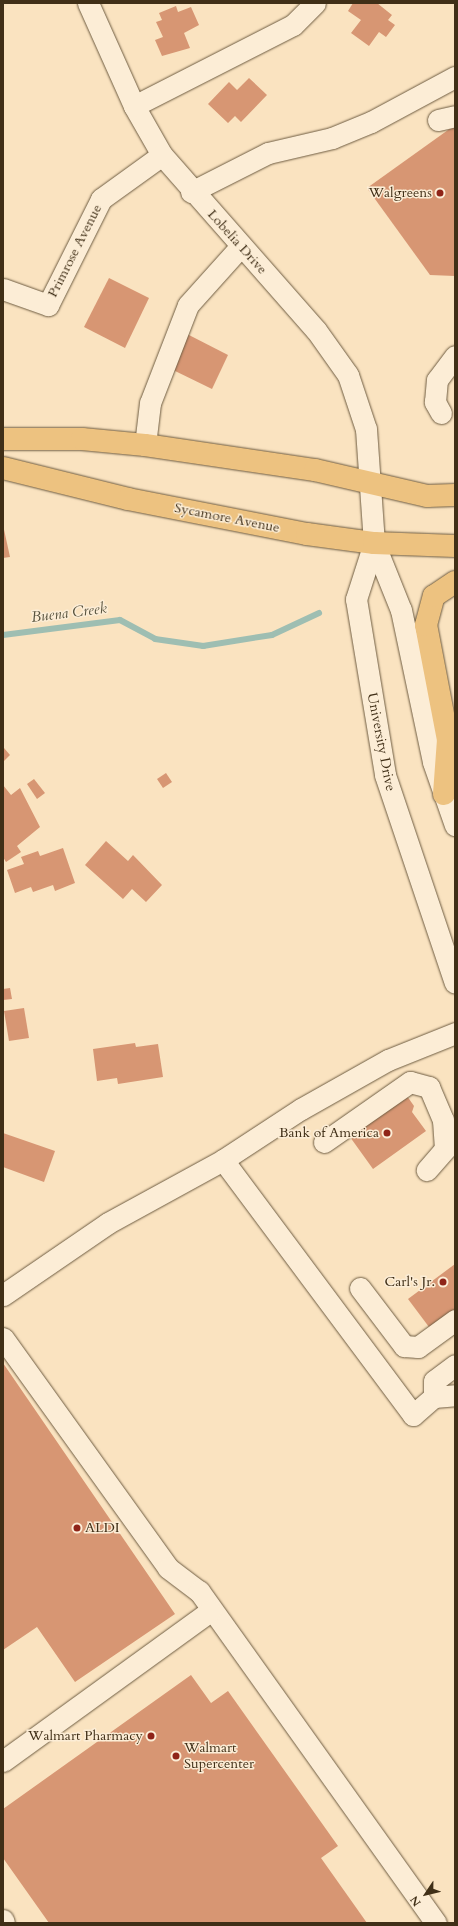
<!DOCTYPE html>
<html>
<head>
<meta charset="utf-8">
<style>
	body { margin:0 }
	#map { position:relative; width:458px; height:1926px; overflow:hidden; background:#fae3c0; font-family:Cardo,serif }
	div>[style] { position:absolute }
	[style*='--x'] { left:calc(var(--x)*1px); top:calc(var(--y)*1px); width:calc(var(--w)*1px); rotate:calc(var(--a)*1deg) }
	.stream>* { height:6px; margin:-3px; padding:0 3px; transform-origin:3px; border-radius:3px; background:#9ebeb2 }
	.building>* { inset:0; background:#d79673 }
	.roads { filter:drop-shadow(0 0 1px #6e5c41) drop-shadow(0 0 1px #6e5c41) }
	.minor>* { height:21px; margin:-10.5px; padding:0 10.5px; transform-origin:10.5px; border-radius:10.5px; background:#fcedd6 }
	.major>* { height:22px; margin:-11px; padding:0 11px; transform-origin:11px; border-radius:11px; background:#edc280 }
	.dots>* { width:11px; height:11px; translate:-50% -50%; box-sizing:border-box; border:2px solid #fcedd6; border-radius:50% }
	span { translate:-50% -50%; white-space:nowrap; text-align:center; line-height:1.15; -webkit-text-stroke:3px #fcedd6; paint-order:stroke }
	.poi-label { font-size:14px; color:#402f17 }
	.right { translate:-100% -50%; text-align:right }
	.left { translate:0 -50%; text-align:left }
	.street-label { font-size:14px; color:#402f17 }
	.water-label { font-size:15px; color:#58533e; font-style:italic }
	.frame { position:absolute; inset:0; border:4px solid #402f17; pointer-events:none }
	.north { position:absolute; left:406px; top:1874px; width:40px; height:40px; -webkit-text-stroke:3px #fcedd6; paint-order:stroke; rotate:235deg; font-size:11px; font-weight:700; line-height:16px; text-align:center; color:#402f17 }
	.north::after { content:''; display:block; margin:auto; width:14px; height:18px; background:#402f17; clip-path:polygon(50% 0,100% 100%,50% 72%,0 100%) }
</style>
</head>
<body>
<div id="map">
	<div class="stream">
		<div style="--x:3;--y:635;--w:118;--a:-7.3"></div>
		<div style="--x:120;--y:620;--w:40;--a:28"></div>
		<div style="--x:155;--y:639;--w:49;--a:8.3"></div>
		<div style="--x:203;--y:646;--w:70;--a:-9.1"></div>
		<div style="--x:272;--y:635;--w:52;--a:-25.1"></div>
	</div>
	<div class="building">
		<div style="clip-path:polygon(353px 3px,377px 3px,392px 15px,388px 20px,395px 25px,386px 37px,379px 32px,369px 46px,351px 33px,361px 20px,348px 11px)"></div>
		<div style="clip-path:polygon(176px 6px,178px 12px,191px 7px,199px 25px,184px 33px,190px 48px,162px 56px,155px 40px,163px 37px,156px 22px,162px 20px,159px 13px)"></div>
		<div style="clip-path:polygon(249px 78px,267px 95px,241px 122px,235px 116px,228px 123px,208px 104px,229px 82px,237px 90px)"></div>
		<div style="clip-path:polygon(455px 125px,455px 276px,430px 275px,367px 188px)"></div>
		<div style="clip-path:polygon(109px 278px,149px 298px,125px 348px,84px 327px)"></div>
		<div style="clip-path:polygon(187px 334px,228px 355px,212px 389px,171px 369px)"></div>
		<div style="clip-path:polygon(3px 525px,10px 557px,3px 558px)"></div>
		<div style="clip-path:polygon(4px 748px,10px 755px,3px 762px,3px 749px)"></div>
		<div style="clip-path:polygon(166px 773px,172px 782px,163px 788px,157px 779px)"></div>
		<div style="clip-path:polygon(34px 779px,45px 793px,37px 799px,27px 784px)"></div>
		<div style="clip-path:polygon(3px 785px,11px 795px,20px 788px,40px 827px,17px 846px,21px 852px,6px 862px,3px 857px)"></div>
		<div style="clip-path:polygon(106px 841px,128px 861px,133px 855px,162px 885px,146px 902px,132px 889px,123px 899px,85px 865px)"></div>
		<div style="clip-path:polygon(63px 848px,75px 883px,55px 891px,53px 885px,33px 892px,31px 887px,15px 893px,7px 870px,24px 864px,21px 857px,38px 851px,40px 856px)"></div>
		<div style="clip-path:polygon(10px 988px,12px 999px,3px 1000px,3px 989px)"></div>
		<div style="clip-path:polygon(24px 1008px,29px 1038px,9px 1041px,4px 1011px)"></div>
		<div style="clip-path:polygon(135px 1043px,136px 1047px,158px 1044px,163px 1077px,118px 1084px,117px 1078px,97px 1081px,93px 1049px)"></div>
		<div style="clip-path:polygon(407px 1096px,414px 1106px,412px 1112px,426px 1131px,373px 1169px,350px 1137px)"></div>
		<div style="clip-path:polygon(3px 1133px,55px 1151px,44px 1182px,3px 1167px)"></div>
		<div style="clip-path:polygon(455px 1264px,455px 1314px,432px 1331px,408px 1299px)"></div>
		<div style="clip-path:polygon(3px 1363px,175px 1614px,75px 1682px,37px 1627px,3px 1650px)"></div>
		<div style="clip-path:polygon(191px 1675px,211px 1703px,228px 1691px,338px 1846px,321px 1858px,367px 1923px,49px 1923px,3px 1858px,3px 1809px)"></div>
	</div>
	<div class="roads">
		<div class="minor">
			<div style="--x:88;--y:3;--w:113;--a:65.9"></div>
			<div style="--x:134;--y:106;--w:56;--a:60.3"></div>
			<div style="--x:162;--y:155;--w:233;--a:48.7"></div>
			<div style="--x:316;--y:330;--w:55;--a:54.6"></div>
			<div style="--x:348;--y:375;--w:57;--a:71.6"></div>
			<div style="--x:366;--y:429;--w:114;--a:86"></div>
			<div style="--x:374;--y:543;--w:72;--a:68.1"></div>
			<div style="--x:401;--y:610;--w:155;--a:78.1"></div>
			<div style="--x:433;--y:762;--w:67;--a:70.8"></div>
			<div style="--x:134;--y:106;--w:178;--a:-27"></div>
			<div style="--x:293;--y:25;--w:31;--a:-45"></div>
			<div style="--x:438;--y:120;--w:17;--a:-13"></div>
			<div style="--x:191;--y:192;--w:86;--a:-26.9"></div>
			<div style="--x:268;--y:153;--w:66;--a:-13.2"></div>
			<div style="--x:332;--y:138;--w:42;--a:-22.3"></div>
			<div style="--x:371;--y:122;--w:95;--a:-28.2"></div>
			<div style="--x:3;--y:289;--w:48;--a:19.6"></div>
			<div style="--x:48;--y:305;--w:119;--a:-63.4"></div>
			<div style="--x:101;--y:199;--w:75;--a:-35.8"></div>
			<div style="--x:441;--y:413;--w:13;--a:-119"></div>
			<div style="--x:435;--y:402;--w:22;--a:-85"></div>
			<div style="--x:437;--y:380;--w:30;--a:-53"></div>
			<div style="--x:145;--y:445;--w:42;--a:-83.2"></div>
			<div style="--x:150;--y:403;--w:105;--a:-68.8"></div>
			<div style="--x:188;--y:305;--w:79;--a:-48.1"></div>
			<div style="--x:374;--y:543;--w:59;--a:107.8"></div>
			<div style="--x:356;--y:599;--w:178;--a:80.6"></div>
			<div style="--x:385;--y:775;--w:219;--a:71.4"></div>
			<div style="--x:324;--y:1142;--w:105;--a:-34.9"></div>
			<div style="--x:410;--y:1082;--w:20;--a:15"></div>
			<div style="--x:429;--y:1087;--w:36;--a:67"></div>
			<div style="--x:443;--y:1120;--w:29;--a:86"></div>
			<div style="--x:445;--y:1149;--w:28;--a:131"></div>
			<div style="--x:223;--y:1160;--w:318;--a:53.3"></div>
			<div style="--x:413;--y:1415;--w:28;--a:-41"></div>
			<div style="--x:434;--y:1397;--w:21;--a:-5"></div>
			<div style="--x:360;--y:1288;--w:73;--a:52.8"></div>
			<div style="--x:404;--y:1346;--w:14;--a:4"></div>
			<div style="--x:418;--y:1347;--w:46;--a:-36.1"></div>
			<div style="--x:3;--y:1295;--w:127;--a:-34.4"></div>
			<div style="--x:108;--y:1223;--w:131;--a:-28.7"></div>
			<div style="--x:223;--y:1160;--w:93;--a:-33.2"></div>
			<div style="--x:301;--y:1109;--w:100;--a:-29.4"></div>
			<div style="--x:388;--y:1060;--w:72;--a:-21.9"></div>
			<div style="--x:3;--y:1338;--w:283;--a:54.3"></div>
			<div style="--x:168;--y:1568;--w:39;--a:37"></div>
			<div style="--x:199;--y:1591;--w:408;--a:54.5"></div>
			<div style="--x:434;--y:1397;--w:16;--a:-90"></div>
			<div style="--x:434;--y:1381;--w:26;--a:-37"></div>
			<div style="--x:3;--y:1761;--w:256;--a:-35.9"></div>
			<div style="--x:3;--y:1920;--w:3;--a:72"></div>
		</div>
		<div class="major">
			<div style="--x:3;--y:439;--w:79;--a:0"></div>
			<div style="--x:82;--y:439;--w:63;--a:5.4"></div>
			<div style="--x:145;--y:445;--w:172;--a:8.4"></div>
			<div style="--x:315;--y:470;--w:115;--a:13.1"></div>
			<div style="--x:427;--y:496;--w:28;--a:-2"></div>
			<div style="--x:3;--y:468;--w:129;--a:13.9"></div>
			<div style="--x:128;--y:499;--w:182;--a:11.1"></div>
			<div style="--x:307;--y:534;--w:68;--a:7.7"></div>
			<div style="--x:374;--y:543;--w:81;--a:2.1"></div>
			<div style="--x:444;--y:794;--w:54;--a:-85.8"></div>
			<div style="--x:448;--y:740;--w:117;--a:-100.8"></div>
			<div style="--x:426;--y:625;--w:30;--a:-75"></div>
			<div style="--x:434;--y:596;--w:25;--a:-34"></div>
		</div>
	</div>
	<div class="dots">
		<div style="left:440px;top:193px;background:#8f2418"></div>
		<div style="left:387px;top:1133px;background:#8f2418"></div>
		<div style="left:443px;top:1282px;background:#8f2418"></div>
		<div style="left:77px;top:1528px;background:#8f2418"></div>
		<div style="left:151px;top:1736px;background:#8f2418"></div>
		<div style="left:176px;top:1756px;background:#8f2418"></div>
	</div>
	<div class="poi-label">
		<span class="right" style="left:432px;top:193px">Walgreens</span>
		<span class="right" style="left:379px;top:1133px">Bank of America</span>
		<span class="right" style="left:435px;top:1282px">Carl's Jr.</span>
		<span class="left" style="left:85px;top:1528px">ALDI</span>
		<span class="right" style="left:143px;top:1736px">Walmart Pharmacy</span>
		<span class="left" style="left:184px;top:1756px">Walmart<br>Supercenter</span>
	</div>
	<div class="street-label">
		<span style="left:237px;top:242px;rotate:48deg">Lobelia Drive</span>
		<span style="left:75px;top:251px;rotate:-63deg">Primrose Avenue</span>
		<span style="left:227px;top:518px;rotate:11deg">Sycamore Avenue</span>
		<span style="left:381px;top:742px;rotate:79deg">University Drive</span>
	</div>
	<div class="water-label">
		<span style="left:69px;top:613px;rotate:-7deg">Buena Creek</span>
	</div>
	<div class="frame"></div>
	<div class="north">N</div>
</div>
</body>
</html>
